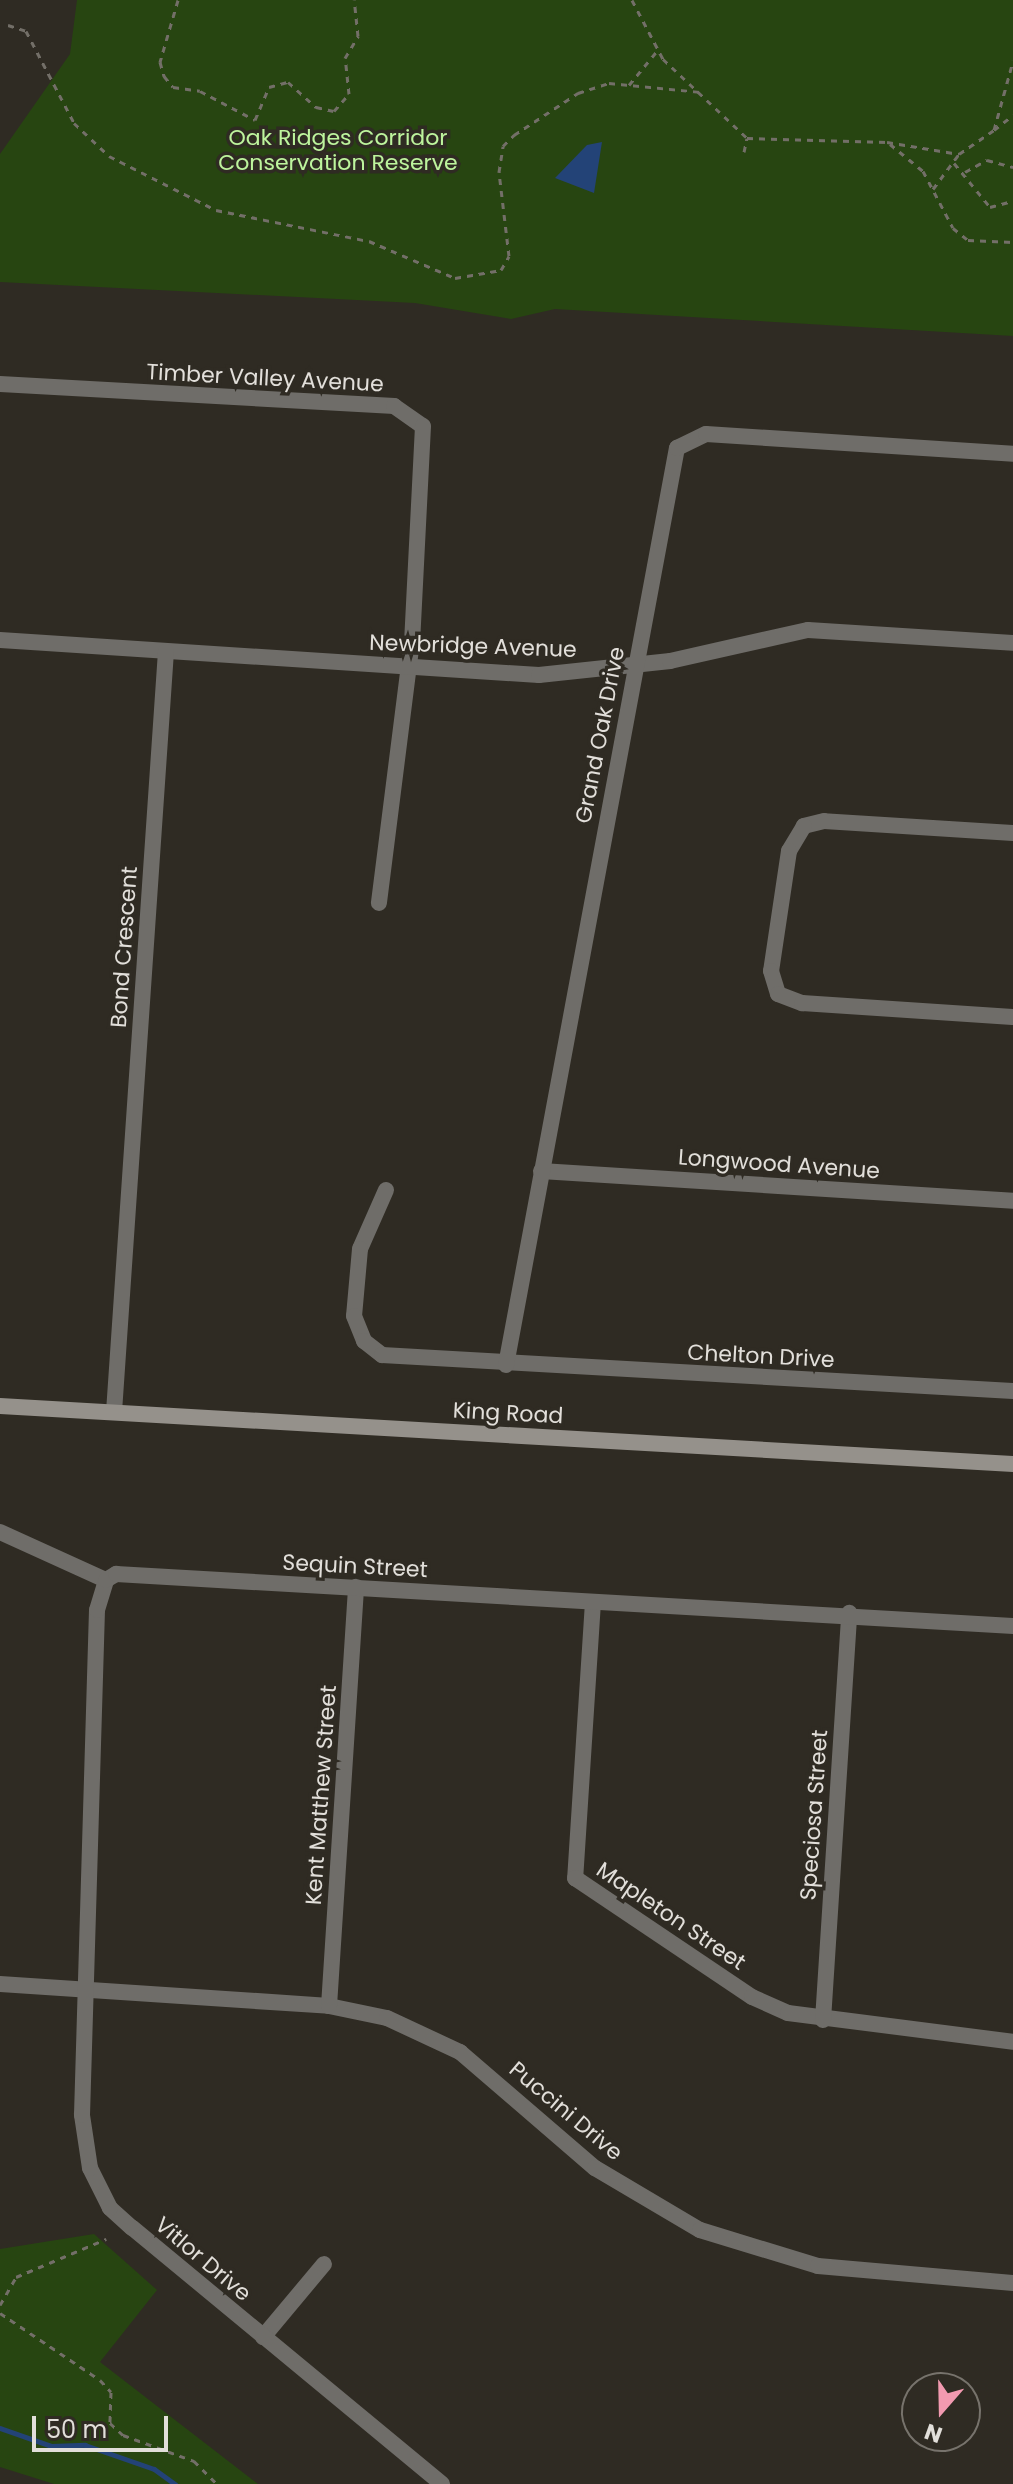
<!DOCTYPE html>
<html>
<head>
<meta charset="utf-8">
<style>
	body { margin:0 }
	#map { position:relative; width:1013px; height:2484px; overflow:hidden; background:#2f2b23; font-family:Poppins,sans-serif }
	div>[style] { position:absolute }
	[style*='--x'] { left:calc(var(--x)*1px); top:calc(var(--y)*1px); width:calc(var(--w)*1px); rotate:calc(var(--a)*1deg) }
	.green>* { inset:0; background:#274511 }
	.water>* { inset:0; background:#234377 }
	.stream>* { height:5px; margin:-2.5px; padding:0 2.5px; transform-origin:2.5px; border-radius:2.5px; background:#234377 }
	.path>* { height:3px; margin-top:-1.5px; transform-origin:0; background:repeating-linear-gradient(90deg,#736f68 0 6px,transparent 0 12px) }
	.street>* { height:16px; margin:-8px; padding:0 8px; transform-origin:8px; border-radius:8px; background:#6f6d69 }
	.secondary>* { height:16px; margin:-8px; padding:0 8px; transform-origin:8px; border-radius:8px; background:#95918b }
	span { translate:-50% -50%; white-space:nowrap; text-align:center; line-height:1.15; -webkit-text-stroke:7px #2f2b23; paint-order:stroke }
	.park-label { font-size:22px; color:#bdf49d }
	.street-label { font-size:22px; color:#e2dfda }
	.north { position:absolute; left:901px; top:2372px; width:80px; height:80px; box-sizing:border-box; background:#2f2b23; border:2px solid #77736c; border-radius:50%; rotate:200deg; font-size:22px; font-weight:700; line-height:32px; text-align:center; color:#e2dfda }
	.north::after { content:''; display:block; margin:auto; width:28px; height:36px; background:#f29ab0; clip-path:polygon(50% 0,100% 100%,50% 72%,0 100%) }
	.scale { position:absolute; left:32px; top:2416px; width:136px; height:36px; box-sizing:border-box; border:4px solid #e2dfda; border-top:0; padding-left:10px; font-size:24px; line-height:28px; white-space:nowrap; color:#e2dfda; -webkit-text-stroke:6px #2f2b23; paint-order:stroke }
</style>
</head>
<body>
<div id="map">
	<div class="green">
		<div style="clip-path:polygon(77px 0,1013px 0,1013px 336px,555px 309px,511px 319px,415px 303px,0 282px,0 154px,70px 54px)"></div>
		<div style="clip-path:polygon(94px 2234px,157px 2290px,100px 2362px,258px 2484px,54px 2484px,0 2467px,0 2249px)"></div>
	</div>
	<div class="water">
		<div style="clip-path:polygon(602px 142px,594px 193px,555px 178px,587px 145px)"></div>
	</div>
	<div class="stream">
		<div style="--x:0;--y:2428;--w:54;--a:19.4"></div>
		<div style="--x:51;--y:2446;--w:34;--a:-2"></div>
		<div style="--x:85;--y:2445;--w:73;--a:19.2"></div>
		<div style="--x:154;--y:2469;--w:26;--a:36"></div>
	</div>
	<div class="path">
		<div style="--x:178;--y:0;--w:65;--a:106.2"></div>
		<div style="--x:160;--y:62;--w:15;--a:74"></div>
		<div style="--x:164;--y:76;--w:14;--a:51"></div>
		<div style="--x:173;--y:87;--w:27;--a:8"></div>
		<div style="--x:200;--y:91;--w:62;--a:27.8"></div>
		<div style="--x:255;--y:120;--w:36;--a:-67"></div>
		<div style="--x:269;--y:87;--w:20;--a:-15"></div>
		<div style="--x:288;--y:82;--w:38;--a:42"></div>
		<div style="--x:316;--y:107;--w:18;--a:13"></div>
		<div style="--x:334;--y:111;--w:23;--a:-49"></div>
		<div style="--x:349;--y:94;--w:36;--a:-96"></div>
		<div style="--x:345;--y:58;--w:26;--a:-59"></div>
		<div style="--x:358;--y:36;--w:36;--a:-96"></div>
		<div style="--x:632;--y:0;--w:67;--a:62.3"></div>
		<div style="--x:663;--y:59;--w:115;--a:43.2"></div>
		<div style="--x:747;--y:138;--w:140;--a:1.6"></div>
		<div style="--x:887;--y:142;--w:73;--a:9.5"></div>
		<div style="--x:8;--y:25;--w:19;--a:18"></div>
		<div style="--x:26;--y:31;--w:104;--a:62.4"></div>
		<div style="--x:74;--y:123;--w:48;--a:43.3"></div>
		<div style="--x:109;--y:156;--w:120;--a:26.8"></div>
		<div style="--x:216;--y:210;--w:156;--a:11.5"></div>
		<div style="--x:369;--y:241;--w:94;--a:23.3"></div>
		<div style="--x:455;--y:278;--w:47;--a:-9.9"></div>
		<div style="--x:501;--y:270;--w:16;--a:-60"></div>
		<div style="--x:509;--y:256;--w:85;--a:-96.8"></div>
		<div style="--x:499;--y:172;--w:26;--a:-81"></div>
		<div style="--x:503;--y:146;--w:16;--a:-45"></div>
		<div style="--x:514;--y:135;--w:77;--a:-33.3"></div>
		<div style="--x:578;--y:93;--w:33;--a:-18"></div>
		<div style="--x:609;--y:83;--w:91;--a:5.6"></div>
		<div style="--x:629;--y:85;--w:44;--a:-50.5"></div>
		<div style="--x:994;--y:130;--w:24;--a:-38"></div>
		<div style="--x:890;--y:144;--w:43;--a:39.3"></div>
		<div style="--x:923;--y:171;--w:64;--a:62.2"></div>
		<div style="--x:953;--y:228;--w:19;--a:39"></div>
		<div style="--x:968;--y:240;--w:45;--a:2.5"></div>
		<div style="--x:744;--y:152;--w:14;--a:-78"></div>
		<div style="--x:954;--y:163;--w:57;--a:50.7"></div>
		<div style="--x:990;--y:207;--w:24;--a:-15"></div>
		<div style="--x:965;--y:172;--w:25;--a:-29"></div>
		<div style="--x:987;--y:160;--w:27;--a:15"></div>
		<div style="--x:933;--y:189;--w:44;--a:-53.4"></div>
		<div style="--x:959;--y:154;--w:42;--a:-34.4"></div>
		<div style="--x:994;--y:130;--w:72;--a:-74.6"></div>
		<div style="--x:0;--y:2305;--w:32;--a:-60"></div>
		<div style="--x:16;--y:2277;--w:98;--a:-22.9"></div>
		<div style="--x:0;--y:2313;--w:120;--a:33.8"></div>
		<div style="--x:100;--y:2380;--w:16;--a:47"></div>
		<div style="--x:111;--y:2392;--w:31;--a:92"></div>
		<div style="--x:110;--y:2423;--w:18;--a:43"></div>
		<div style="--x:123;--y:2435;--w:76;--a:20.1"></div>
		<div style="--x:194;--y:2461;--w:33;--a:45"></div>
	</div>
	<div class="street">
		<div style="--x:0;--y:384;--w:395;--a:3.2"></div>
		<div style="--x:394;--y:406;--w:35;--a:35"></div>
		<div style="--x:423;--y:426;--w:215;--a:92.9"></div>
		<div style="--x:412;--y:641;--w:264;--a:97.2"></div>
		<div style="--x:0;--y:640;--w:540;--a:3.72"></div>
		<div style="--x:539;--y:675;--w:132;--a:-6.1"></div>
		<div style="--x:670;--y:661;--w:141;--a:-12.7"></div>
		<div style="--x:808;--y:630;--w:205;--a:3.6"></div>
		<div style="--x:1013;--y:833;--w:189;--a:-176.4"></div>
		<div style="--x:824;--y:821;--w:21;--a:166"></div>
		<div style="--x:804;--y:826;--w:29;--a:121"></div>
		<div style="--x:789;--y:851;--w:121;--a:98.5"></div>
		<div style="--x:771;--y:971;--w:24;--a:73"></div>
		<div style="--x:778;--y:994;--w:26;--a:21"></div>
		<div style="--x:802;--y:1003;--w:211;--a:3.8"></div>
		<div style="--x:541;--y:1171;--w:473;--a:3.6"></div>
		<div style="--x:386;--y:1190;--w:64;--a:113.8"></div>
		<div style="--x:360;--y:1249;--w:67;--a:95.1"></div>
		<div style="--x:354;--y:1316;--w:27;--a:68"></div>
		<div style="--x:364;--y:1341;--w:23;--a:38"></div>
		<div style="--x:382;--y:1355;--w:632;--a:3.27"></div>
		<div style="--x:506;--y:1365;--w:933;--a:-79.44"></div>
		<div style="--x:677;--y:448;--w:32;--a:-26"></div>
		<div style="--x:706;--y:434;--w:308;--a:3.7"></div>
		<div style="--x:114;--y:1412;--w:762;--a:-86.09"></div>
		<div style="--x:0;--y:1532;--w:116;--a:24.4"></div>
		<div style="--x:593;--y:1602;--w:277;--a:93.7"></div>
		<div style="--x:575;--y:1878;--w:213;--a:33.9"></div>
		<div style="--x:752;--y:1997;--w:39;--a:24"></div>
		<div style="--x:788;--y:2013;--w:227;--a:7.3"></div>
		<div style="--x:0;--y:1984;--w:330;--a:3.8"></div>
		<div style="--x:329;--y:2006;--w:59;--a:11.7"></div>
		<div style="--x:387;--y:2018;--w:81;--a:25"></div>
		<div style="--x:460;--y:2052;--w:178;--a:40.7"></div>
		<div style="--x:595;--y:2168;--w:122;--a:30.6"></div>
		<div style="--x:700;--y:2230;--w:123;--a:17"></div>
		<div style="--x:818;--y:2266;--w:196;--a:5"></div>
		<div style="--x:329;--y:2006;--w:420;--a:-86.3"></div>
		<div style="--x:823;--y:2020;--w:408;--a:-86.3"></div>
		<div style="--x:263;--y:2337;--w:95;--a:-50.1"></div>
		<div style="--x:442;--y:2484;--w:402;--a:-140.4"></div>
		<div style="--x:132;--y:2228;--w:30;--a:-138"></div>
		<div style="--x:110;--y:2208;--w:45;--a:-116.6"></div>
		<div style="--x:90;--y:2168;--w:54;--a:-98.6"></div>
		<div style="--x:82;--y:2115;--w:505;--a:-88.3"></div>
		<div style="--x:97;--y:1610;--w:31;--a:-73"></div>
		<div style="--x:106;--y:1580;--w:12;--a:-31"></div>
		<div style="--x:116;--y:1574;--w:899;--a:3.32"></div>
	</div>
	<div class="secondary">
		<div style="--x:0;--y:1406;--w:1015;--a:3.28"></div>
	</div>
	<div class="park-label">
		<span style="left:338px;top:150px">Oak Ridges Corridor<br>Conservation Reserve</span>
	</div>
	<div class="street-label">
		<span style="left:265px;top:378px;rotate:3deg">Timber Valley Avenue</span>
		<span style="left:473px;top:646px;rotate:2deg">Newbridge Avenue</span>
		<span style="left:600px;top:735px;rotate:-79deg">Grand Oak Drive</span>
		<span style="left:124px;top:947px;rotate:-86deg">Bond Crescent</span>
		<span style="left:779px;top:1164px;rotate:4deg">Longwood Avenue</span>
		<span style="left:761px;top:1356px;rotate:3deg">Chelton Drive</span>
		<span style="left:508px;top:1413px;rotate:3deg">King Road</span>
		<span style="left:355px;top:1566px;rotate:3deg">Sequin Street</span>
		<span style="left:321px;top:1795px;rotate:-86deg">Kent Matthew Street</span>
		<span style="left:814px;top:1815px;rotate:-86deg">Speciosa Street</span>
		<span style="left:671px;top:1916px;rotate:34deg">Mapleton Street</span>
		<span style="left:566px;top:2111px;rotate:40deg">Puccini Drive</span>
		<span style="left:203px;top:2259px;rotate:40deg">Vitlor Drive</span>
	</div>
	<div class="north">N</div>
	<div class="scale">50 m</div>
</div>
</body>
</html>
